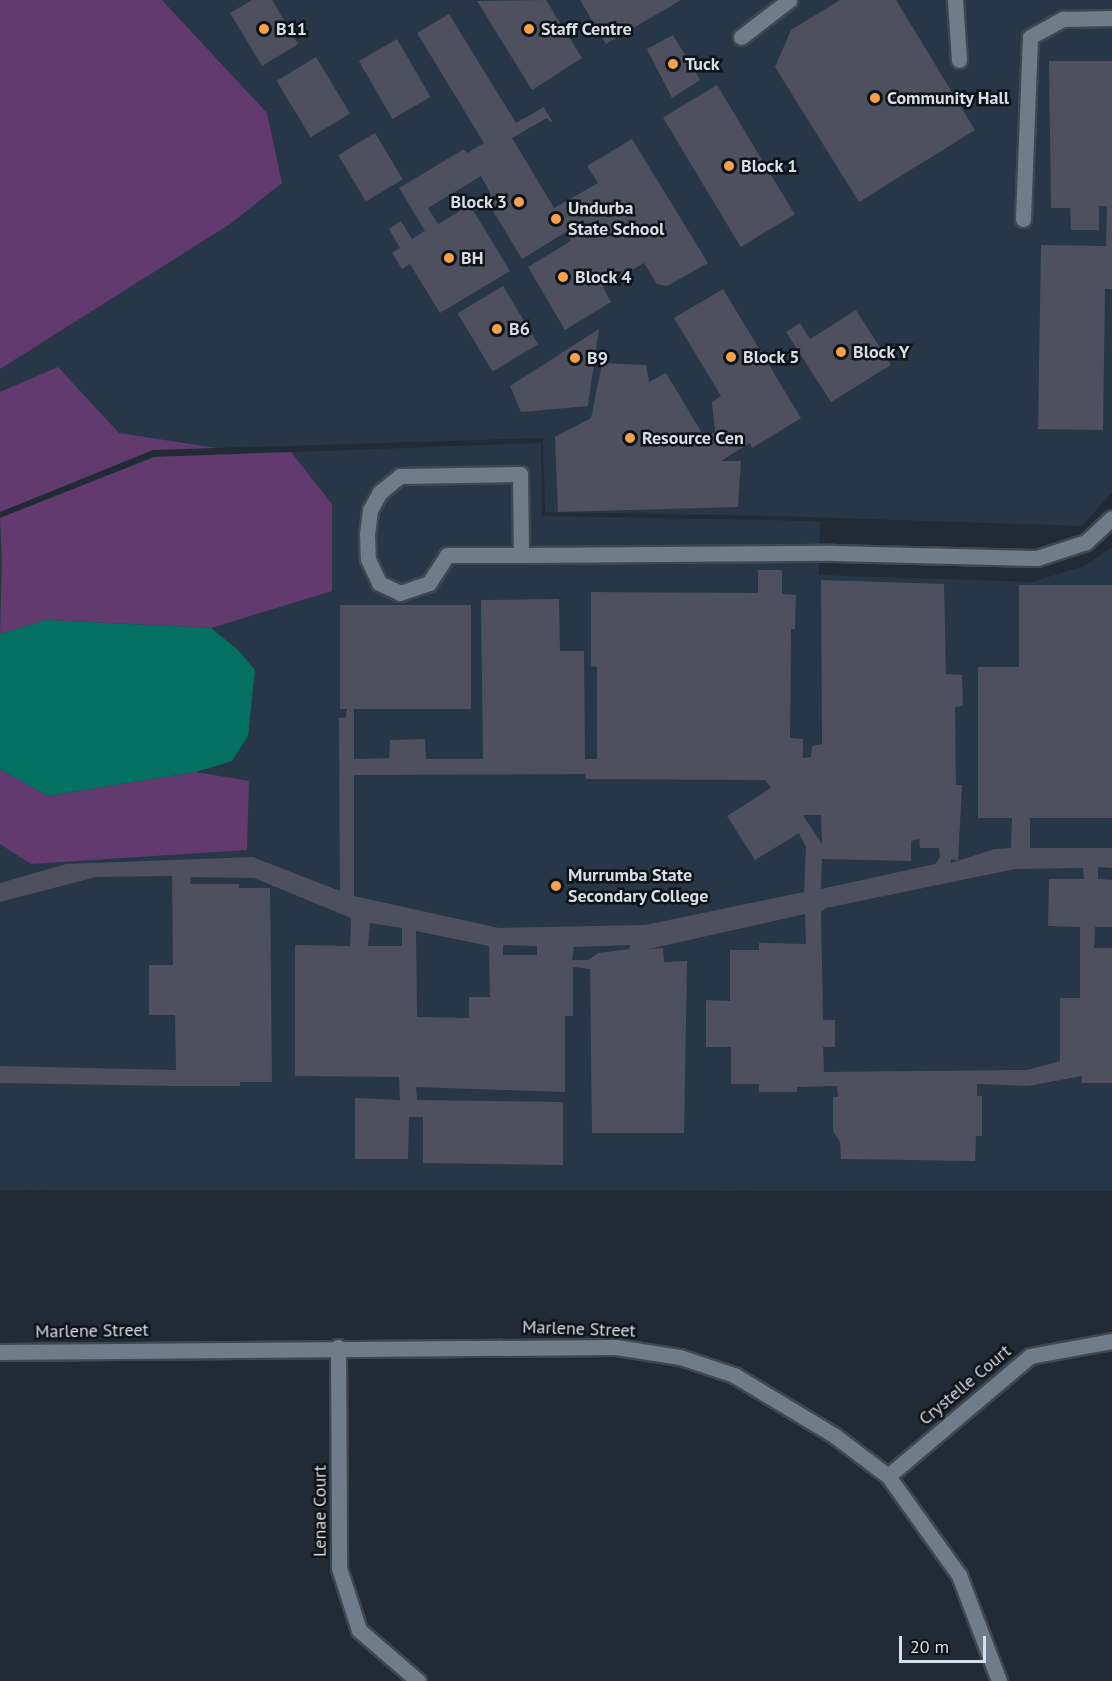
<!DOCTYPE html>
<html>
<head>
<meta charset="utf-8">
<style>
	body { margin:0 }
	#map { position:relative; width:1112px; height:1681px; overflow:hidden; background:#202b36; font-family:"PT Sans",sans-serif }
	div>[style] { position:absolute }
	.built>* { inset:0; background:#273747 }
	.green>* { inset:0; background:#623a6e }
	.water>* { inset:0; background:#047061 }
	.building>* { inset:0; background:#4e4f5f; transform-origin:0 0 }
	.roads { filter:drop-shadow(2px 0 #3f4851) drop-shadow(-2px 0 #3f4851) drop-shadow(0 2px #3f4851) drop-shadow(0 -2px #3f4851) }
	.minor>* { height:15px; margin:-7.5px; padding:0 7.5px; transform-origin:7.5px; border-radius:7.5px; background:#6f7d8a }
	.dots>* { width:16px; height:16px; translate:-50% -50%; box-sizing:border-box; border:3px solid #0e1318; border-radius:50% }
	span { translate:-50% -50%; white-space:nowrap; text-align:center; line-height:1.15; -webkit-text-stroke:5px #0e1318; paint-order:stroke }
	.poi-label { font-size:18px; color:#d7dee6; font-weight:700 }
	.left { translate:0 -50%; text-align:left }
	.right { translate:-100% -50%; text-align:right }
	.street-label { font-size:18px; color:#d7dee6 }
	.scale { position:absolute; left:899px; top:1636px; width:87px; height:27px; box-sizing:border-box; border:3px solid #d7dee6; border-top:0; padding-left:8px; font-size:18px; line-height:21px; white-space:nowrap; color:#d7dee6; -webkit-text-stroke:4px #0e1318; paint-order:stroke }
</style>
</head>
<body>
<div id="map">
	<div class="built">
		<i style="clip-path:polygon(0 0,1112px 0,1112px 492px,1082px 526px,776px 516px,545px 512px,543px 438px,153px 450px,0 512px)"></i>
		<i style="clip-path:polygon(541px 443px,542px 516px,820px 521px,819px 575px,1032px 582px,1084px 566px,1112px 547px,1112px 1191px,0 1190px,0 518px,154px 457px)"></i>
	</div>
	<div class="green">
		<i style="clip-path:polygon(0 0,162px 0,267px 113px,282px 183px,230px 224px,0 369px)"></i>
		<i style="clip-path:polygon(58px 367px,119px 433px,216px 448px,153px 450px,0 512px,0 392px)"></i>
		<i style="clip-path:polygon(291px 452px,332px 504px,332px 591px,211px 628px,46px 620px,0 634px,2px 561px,0 518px,154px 457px)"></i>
		<i style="clip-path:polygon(0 769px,48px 796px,196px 772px,249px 781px,247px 850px,31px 864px,0 844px)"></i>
	</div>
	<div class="water">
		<i style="clip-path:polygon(46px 620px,211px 628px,238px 650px,255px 670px,248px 736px,232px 761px,196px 772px,48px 796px,0 769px,0 634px)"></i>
	</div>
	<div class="building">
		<i style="clip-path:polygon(252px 0,272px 0,298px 44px,262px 66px,230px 13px)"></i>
		<i style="clip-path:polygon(546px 0,582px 58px,532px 90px,477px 1px)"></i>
		<i style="clip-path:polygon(580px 0,681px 0,606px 44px)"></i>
		<i style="clip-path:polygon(840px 0,896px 0,975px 130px,859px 202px,775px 67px,791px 30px)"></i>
		<i style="clip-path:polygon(449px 14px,516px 123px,544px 107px,552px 121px,550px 122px,547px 118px,512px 138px,554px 208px,598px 183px,587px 166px,632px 139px,708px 263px,667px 286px,657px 284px,644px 263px,603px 287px,611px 302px,565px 330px,528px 267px,571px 241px,566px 232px,522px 259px,484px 196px,490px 193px,481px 176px,428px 208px,438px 224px,470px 205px,510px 271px,440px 313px,410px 264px,402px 269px,392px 253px,400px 248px,389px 229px,401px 221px,412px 239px,425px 231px,399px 188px,464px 149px,467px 153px,484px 143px,417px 33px)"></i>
		<i style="clip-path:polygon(673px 35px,700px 80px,672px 98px,647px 49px)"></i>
		<i style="left:397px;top:39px;width:67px;height:44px;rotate:60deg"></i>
		<i style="left:316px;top:57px;width:66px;height:46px;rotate:59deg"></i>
		<i style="clip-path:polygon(1049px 61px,1112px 61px,1112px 289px,1105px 289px,1103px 430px,1038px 429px,1041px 245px,1106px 246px,1107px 206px,1099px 206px,1099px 230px,1071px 230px,1070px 208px,1051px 208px)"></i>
		<i style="left:717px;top:85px;width:151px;height:63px;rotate:59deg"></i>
		<i style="left:375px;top:133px;width:54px;height:43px;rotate:59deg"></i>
		<i style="left:503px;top:286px;width:68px;height:53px;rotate:59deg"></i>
		<i style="clip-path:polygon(723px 289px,801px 418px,752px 448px,750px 443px,721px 461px,741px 461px,738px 507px,558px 512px,555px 437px,591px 418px,602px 363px,646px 365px,649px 382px,666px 373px,705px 438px,715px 432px,712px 402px,721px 396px,674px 318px)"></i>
		<i style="clip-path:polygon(856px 310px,891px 365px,831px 402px,786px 332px,800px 323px,810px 339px)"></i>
		<i style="clip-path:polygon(599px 329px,588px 406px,521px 412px,510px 386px)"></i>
		<i style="clip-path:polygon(evenodd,758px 570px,782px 570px,782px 594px,796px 595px,795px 629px,791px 629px,790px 738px,803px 739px,803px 758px,811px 757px,812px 746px,822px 744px,821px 580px,944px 584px,946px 674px,962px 675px,963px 706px,955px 707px,956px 785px,962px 785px,958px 861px,951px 859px,951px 863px,995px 849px,1011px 848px,1012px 818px,978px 818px,978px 667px,1019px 667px,1019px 585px,1112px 585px,1112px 818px,1030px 818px,1030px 848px,1112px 848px,1112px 868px,1098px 867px,1098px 879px,1112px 880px,1112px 927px,1095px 927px,1094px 948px,1112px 948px,1112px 1083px,1082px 1083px,1082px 1076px,1028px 1086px,977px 1084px,977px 1096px,982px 1096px,982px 1136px,976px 1136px,975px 1161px,841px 1159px,840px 1142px,833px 1131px,833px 1097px,838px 1097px,837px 1086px,797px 1087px,797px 1092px,759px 1092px,759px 1084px,731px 1084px,731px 1047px,706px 1047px,706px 1000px,730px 1001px,730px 950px,759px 950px,759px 943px,806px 944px,805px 914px,649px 949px,663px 948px,664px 962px,687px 961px,684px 1133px,592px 1133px,590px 969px,573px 967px,573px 1016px,565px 1016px,565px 1092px,416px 1087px,417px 1100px,563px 1102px,563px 1165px,423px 1163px,423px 1117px,409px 1117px,408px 1159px,355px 1159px,355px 1098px,400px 1100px,399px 1077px,295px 1076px,295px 945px,350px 946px,351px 918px,254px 878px,191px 877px,190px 884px,239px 884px,239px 888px,270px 888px,272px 1082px,240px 1082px,240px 1086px,176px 1086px,0 1083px,0 1066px,176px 1070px,175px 1015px,149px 1015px,149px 965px,173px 965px,172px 876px,96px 877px,0 902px,0 883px,66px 864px,253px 857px,340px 891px,339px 718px,346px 717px,347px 709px,340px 709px,340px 605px,471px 605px,471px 709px,354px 709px,354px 759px,389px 758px,390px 740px,425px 739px,426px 759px,483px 759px,481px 600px,559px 599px,560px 651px,584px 651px,585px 759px,597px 759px,597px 667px,591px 666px,591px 592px,758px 593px,758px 570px,585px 774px,586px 779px,765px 780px,771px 788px,727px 816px,755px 860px,799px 833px,806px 847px,804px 892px,645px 925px,499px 928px,354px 896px,354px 775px,585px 774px,758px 570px,803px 815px,821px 815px,822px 844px,803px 815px,758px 570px,919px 839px,920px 848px,939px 848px,940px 857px,935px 864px,821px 889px,822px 859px,911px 861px,911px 841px,919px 839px,758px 570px,1083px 868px,1084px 879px,1049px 879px,1048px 926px,1080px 927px,1080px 998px,1060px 998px,1060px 1061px,1027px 1070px,824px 1072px,823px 1047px,835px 1047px,835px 1020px,823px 1020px,821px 912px,826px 908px,1015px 869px,1083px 868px,758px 570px,370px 923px,402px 928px,402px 946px,368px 946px,370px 923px,758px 570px,416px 931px,489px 946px,490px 997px,469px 997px,469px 1018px,417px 1017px,416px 931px,758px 570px,503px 945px,537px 946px,537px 955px,503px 955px,503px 945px,758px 570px,630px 945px,630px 949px,598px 953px,588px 960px,572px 960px,574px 947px,630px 945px)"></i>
	</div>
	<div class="roads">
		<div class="minor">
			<i style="left:955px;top:0;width:60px;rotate:86.2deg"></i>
			<i style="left:741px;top:37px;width:61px;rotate:-37.6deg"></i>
			<i style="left:1023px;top:219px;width:182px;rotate:-87.8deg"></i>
			<i style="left:1030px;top:37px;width:38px;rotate:-29deg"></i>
			<i style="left:1063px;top:19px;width:49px;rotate:-1.2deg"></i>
			<i style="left:521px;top:555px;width:81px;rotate:-90.7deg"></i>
			<i style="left:520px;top:474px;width:120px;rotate:179deg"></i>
			<i style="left:400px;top:476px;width:26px;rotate:141deg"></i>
			<i style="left:380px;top:492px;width:21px;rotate:119deg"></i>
			<i style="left:370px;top:510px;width:24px;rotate:97deg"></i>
			<i style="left:367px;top:534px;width:25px;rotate:88deg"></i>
			<i style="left:368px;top:559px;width:26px;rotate:65deg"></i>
			<i style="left:379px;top:583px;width:23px;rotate:25deg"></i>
			<i style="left:400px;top:593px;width:31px;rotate:-19deg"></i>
			<i style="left:429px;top:583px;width:33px;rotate:-57deg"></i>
			<i style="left:447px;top:555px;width:74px"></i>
			<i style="left:521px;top:555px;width:312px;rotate:-0.4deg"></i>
			<i style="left:833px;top:553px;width:204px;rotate:1.4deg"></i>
			<i style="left:1037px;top:558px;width:52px;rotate:-18.1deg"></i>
			<i style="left:1086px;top:542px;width:35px;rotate:-43deg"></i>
			<i style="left:338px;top:1347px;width:221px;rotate:89.7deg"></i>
			<i style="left:339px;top:1568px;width:65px;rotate:72.1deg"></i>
			<i style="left:359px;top:1630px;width:78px;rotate:40.8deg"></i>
			<i style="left:0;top:1352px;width:616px;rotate:-0.47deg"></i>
			<i style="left:616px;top:1347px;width:65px;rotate:8.9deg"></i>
			<i style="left:680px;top:1357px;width:57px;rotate:18.4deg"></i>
			<i style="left:734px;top:1375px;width:118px;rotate:31.1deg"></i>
			<i style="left:835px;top:1436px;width:66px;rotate:37deg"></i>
			<i style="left:888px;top:1476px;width:122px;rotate:54.4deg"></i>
			<i style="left:959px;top:1575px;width:113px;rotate:69.3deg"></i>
			<i style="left:888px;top:1476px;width:186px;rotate:-40.2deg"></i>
			<i style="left:1030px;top:1356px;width:83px;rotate:-10.4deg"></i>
		</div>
	</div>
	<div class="dots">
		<i style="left:264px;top:29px;background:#f8a14a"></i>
		<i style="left:529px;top:29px;background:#f8a14a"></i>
		<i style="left:673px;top:64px;background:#f8a14a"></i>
		<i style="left:875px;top:98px;background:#f8a14a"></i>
		<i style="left:729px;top:166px;background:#f8a14a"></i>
		<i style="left:519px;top:202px;background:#f8a14a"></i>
		<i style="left:556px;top:219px;background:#f8a14a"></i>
		<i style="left:449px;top:258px;background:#f8a14a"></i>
		<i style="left:563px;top:277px;background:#f8a14a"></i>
		<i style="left:497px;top:329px;background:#f8a14a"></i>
		<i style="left:841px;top:352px;background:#f8a14a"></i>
		<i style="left:731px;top:357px;background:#f8a14a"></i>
		<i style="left:575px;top:358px;background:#f8a14a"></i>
		<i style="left:630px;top:438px;background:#f8a14a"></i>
		<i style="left:556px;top:886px;background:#f8a14a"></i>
	</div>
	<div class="poi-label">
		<span class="left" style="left:276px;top:29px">B11</span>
		<span class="left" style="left:541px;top:29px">Staff Centre</span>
		<span class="left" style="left:685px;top:64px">Tuck</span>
		<span class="left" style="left:887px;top:98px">Community Hall</span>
		<span class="left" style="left:741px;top:166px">Block 1</span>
		<span class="right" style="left:507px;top:202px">Block 3</span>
		<span class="left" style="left:568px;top:219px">Undurba<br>State School</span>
		<span class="left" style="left:461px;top:258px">BH</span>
		<span class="left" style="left:575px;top:277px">Block 4</span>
		<span class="left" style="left:509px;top:329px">B6</span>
		<span class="left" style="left:853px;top:352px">Block Y</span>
		<span class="left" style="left:743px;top:357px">Block 5</span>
		<span class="left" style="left:587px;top:358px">B9</span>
		<span class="left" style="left:642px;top:438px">Resource Cen</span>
		<span class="left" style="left:568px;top:886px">Murrumba State<br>Secondary College</span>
	</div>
	<div class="street-label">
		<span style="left:579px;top:1329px;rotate:2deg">Marlene Street</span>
		<span style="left:92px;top:1331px;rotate:-1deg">Marlene Street</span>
		<span style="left:965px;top:1385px;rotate:-40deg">Crystelle Court</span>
		<span style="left:320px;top:1511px;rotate:-90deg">Lenae Court</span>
	</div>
	<div class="scale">20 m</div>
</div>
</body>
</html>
